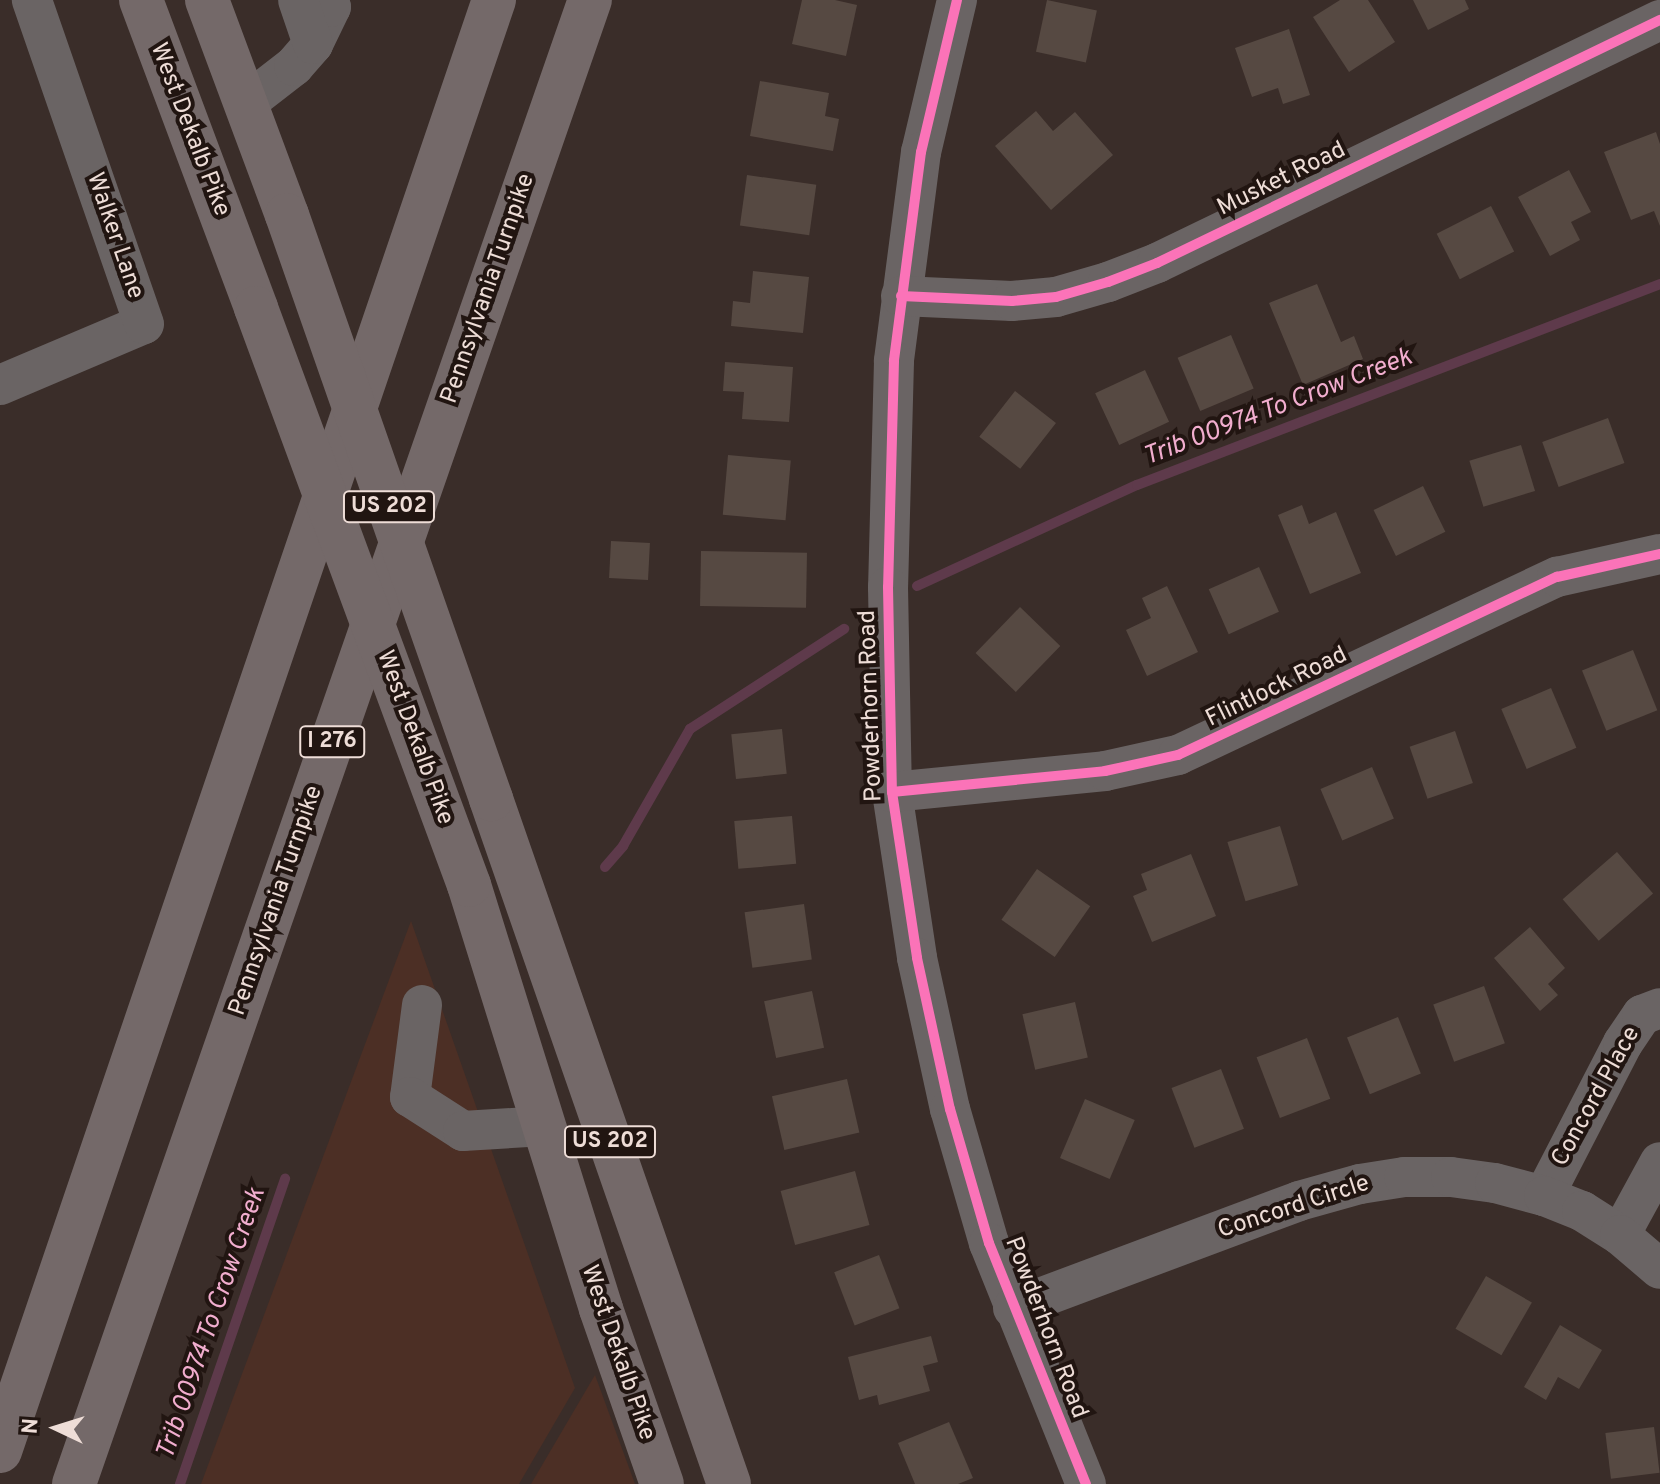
<!DOCTYPE html>
<html>
<head>
<meta charset="utf-8">
<style>
	body { margin:0 }
	#map { position:relative; width:1660px; height:1484px; overflow:hidden; background:#3a2d29; font-family:Overpass,sans-serif }
	div>[style] { position:absolute }
	.built>* { inset:0; background:#4c2f25 }
	.stream>* { height:10px; margin:-5px; padding:0 5px; transform-origin:5px; border-radius:5px; background:#5e3a4b }
	.building>* { inset:0; background:#564942; transform-origin:0 0 }
	.minor>* { height:40px; margin:-20px; padding:0 20px; transform-origin:20px; border-radius:20px; background:#6a6464 }
	.highway>* { height:44px; margin:-22px; padding:0 22px; transform-origin:22px; border-radius:22px; background:#746969 }
	.highway-bridge>* { height:44px; margin:-22px; padding:0 22px; transform-origin:22px; border-radius:22px; background:#746969 }
	.cycleway>* { height:10px; margin:-5px; padding:0 5px; transform-origin:5px; border-radius:5px; background:#fb73b8 }
	span { translate:-50% -50%; white-space:nowrap; text-align:center; line-height:1.15; -webkit-text-stroke:8px #211511; paint-order:stroke }
	.shield-label span { padding:2px 6px; background:#211511; border:2px solid; border-radius:6px; -webkit-text-stroke-width:0 }
	.shield-label { font-size:22px; color:#eeddd7; font-weight:700 }
	.street-label { font-size:24px; color:#eeddd7 }
	.water-label { font-size:26px; color:#f1adce; font-style:italic }
	.north { position:absolute; left:16px; top:1388px; width:80px; height:80px; -webkit-text-stroke:6px #211511; paint-order:stroke; rotate:274deg; font-size:22px; font-weight:700; line-height:32px; text-align:center; color:#eeddd7 }
	.north::after { content:''; display:block; margin:auto; width:28px; height:36px; background:#eeddd7; clip-path:polygon(50% 0,100% 100%,50% 72%,0 100%) }
</style>
</head>
<body>
<div id="map">
	<div class="built">
		<i style="clip-path:polygon(411px 921px,575px 1388px,519px 1484px,201px 1484px)"></i>
		<i style="clip-path:polygon(595px 1375px,635px 1484px,531px 1484px)"></i>
	</div>
	<div class="stream">
		<i style="left:917px;top:586px;width:242px;rotate:-24.7deg"></i>
		<i style="left:1137px;top:485px;width:560px;rotate:-21.02deg"></i>
		<i style="left:605px;top:867px;width:28px;rotate:-49deg"></i>
		<i style="left:623px;top:846px;width:135px;rotate:-60.2deg"></i>
		<i style="left:690px;top:729px;width:184px;rotate:-33deg"></i>
		<i style="left:180px;top:1484px;width:323px;rotate:-71deg"></i>
	</div>
	<div class="building">
		<i style="clip-path:polygon(802px 0,835px 0,857px 5px,846px 56px,792px 44px)"></i>
		<i style="left:1047px;top:0;width:51px;height:53px;rotate:12deg"></i>
		<i style="clip-path:polygon(1340px 0,1368px 0,1395px 42px,1349px 72px,1313px 17px)"></i>
		<i style="clip-path:polygon(1413px 0,1465px 0,1469px 9px,1428px 30px)"></i>
		<i style="clip-path:polygon(1289px 29px,1310px 95px,1283px 104px,1278px 88px,1252px 97px,1235px 48px)"></i>
		<i style="clip-path:polygon(760px 81px,829px 93px,825px 116px,839px 119px,833px 151px,750px 136px)"></i>
		<i style="clip-path:polygon(1036px 111px,1053px 131px,1075px 112px,1113px 155px,1051px 210px,995px 146px)"></i>
		<i style="clip-path:polygon(1656px 132px,1660px 144px,1660px 226px,1654px 211px,1631px 220px,1604px 152px)"></i>
		<i style="clip-path:polygon(1569px 170px,1591px 212px,1571px 222px,1580px 240px,1550px 256px,1518px 197px)"></i>
		<i style="left:747px;top:175px;width:70px;height:51px;rotate:8deg"></i>
		<i style="left:1491px;top:206px;width:51px;height:61px;rotate:63deg"></i>
		<i style="clip-path:polygon(753px 271px,809px 277px,803px 333px,731px 326px,733px 301px,750px 303px)"></i>
		<i style="clip-path:polygon(1317px 284px,1341px 342px,1354px 336px,1363px 359px,1303px 385px,1269px 303px)"></i>
		<i style="left:1231px;top:335px;width:58px;height:58px;rotate:67deg"></i>
		<i style="clip-path:polygon(725px 362px,793px 367px,789px 422px,742px 419px,744px 392px,723px 391px)"></i>
		<i style="left:1145px;top:370px;width:57px;height:55px;rotate:65deg"></i>
		<i style="left:1015px;top:391px;width:52px;height:58px;rotate:38deg"></i>
		<i style="left:1608px;top:418px;width:48px;height:70px;rotate:70deg"></i>
		<i style="left:1521px;top:445px;width:48px;height:54px;rotate:73deg"></i>
		<i style="left:728px;top:455px;width:63px;height:60px;rotate:5deg"></i>
		<i style="left:1423px;top:486px;width:51px;height:55px;rotate:64deg"></i>
		<i style="clip-path:polygon(1302px 505px,1309px 524px,1336px 512px,1361px 573px,1310px 594px,1278px 515px)"></i>
		<i style="left:611px;top:541px;width:39px;height:37px;rotate:3deg"></i>
		<i style="left:701px;top:551px;width:106px;height:55px;rotate:1deg"></i>
		<i style="left:1259px;top:567px;width:49px;height:55px;rotate:66deg"></i>
		<i style="clip-path:polygon(1167px 586px,1198px 652px,1147px 676px,1126px 630px,1151px 618px,1142px 598px)"></i>
		<i style="left:1020px;top:607px;width:56px;height:64px;rotate:44deg"></i>
		<i style="left:1633px;top:650px;width:65px;height:55px;rotate:68deg"></i>
		<i style="left:1551px;top:688px;width:65px;height:54px;rotate:67deg"></i>
		<i style="left:782px;top:729px;width:45px;height:51px;rotate:84deg"></i>
		<i style="left:1455px;top:731px;width:55px;height:48px;rotate:71deg"></i>
		<i style="left:1372px;top:767px;width:56px;height:56px;rotate:67deg"></i>
		<i style="left:792px;top:816px;width:48px;height:58px;rotate:85deg"></i>
		<i style="left:1280px;top:826px;width:62px;height:55px;rotate:73deg"></i>
		<i style="left:1617px;top:852px;width:55px;height:72px;rotate:49deg"></i>
		<i style="clip-path:polygon(1191px 854px,1216px 916px,1152px 942px,1133px 896px,1147px 890px,1141px 874px)"></i>
		<i style="left:1037px;top:869px;width:65px;height:62px;rotate:35deg"></i>
		<i style="left:804px;top:904px;width:56px;height:60px;rotate:82deg"></i>
		<i style="clip-path:polygon(1530px 927px,1565px 968px,1548px 984px,1558px 995px,1540px 1011px,1494px 958px)"></i>
		<i style="left:1484px;top:986px;width:61px;height:54px;rotate:70deg"></i>
		<i style="left:812px;top:991px;width:58px;height:49px;rotate:78deg"></i>
		<i style="left:1075px;top:1002px;width:57px;height:54px;rotate:77deg"></i>
		<i style="left:1398px;top:1017px;width:61px;height:55px;rotate:68deg"></i>
		<i style="left:1307px;top:1038px;width:65px;height:54px;rotate:69deg"></i>
		<i style="left:1221px;top:1069px;width:64px;height:53px;rotate:69deg"></i>
		<i style="left:847px;top:1079px;width:55px;height:77px;rotate:77deg"></i>
		<i style="left:1085px;top:1099px;width:54px;height:64px;rotate:23deg"></i>
		<i style="left:855px;top:1171px;width:56px;height:77px;rotate:75deg"></i>
		<i style="left:879px;top:1255px;width:57px;height:48px;rotate:69deg"></i>
		<i style="left:1486px;top:1276px;width:53px;height:61px;rotate:30deg"></i>
		<i style="clip-path:polygon(1560px 1325px,1602px 1350px,1579px 1389px,1558px 1377px,1546px 1400px,1524px 1387px)"></i>
		<i style="clip-path:polygon(931px 1336px,938px 1362px,923px 1366px,930px 1391px,879px 1405px,877px 1395px,859px 1400px,848px 1357px)"></i>
		<i style="clip-path:polygon(949px 1422px,973px 1478px,958px 1484px,915px 1484px,898px 1443px)"></i>
		<i style="left:1654px;top:1427px;width:46px;height:49px;rotate:83deg"></i>
	</div>
	<div class="minor">
		<i style="left:957px;top:0;width:156px;rotate:103.3deg"></i>
		<i style="left:921px;top:152px;width:211px;rotate:97.4deg"></i>
		<i style="left:894px;top:361px;width:226px;rotate:91.5deg"></i>
		<i style="left:888px;top:587px;width:205px;rotate:88.9deg"></i>
		<i style="left:892px;top:792px;width:168px;rotate:81.4deg"></i>
		<i style="left:917px;top:958px;width:155px;rotate:77.7deg"></i>
		<i style="left:950px;top:1109px;width:140px;rotate:73.8deg"></i>
		<i style="left:989px;top:1243px;width:260px;rotate:68.1deg"></i>
		<i style="left:313px;top:44px;width:41px;rotate:-64.1deg"></i>
		<i style="left:331px;top:7px;width:7px;rotate:-106deg"></i>
		<i style="left:245px;top:104px;width:62px;rotate:-37.8deg"></i>
		<i style="left:294px;top:66px;width:29px;rotate:-49deg"></i>
		<i style="left:313px;top:44px;width:46px;rotate:-108.8deg"></i>
		<i style="left:901px;top:296px;width:111px;rotate:2.6deg"></i>
		<i style="left:1012px;top:301px;width:44px;rotate:-5.2deg"></i>
		<i style="left:1056px;top:297px;width:54px;rotate:-16.1deg"></i>
		<i style="left:1108px;top:282px;width:53px;rotate:-21.2deg"></i>
		<i style="left:1157px;top:263px;width:559px;rotate:-25.79deg"></i>
		<i style="left:0;top:385px;width:156px;rotate:-23deg"></i>
		<i style="left:144px;top:324px;width:343px;rotate:-109.1deg"></i>
		<i style="left:892px;top:792px;width:214px;rotate:-5.6deg"></i>
		<i style="left:1105px;top:771px;width:75px;rotate:-12.4deg"></i>
		<i style="left:1178px;top:755px;width:419px;rotate:-25.2deg"></i>
		<i style="left:1557px;top:577px;width:106px;rotate:-12.6deg"></i>
		<i style="left:422px;top:1005px;width:93px;rotate:97.4deg"></i>
		<i style="left:410px;top:1097px;width:63px;rotate:32.7deg"></i>
		<i style="left:463px;top:1131px;width:81px;rotate:-3.5deg"></i>
		<i style="left:1544px;top:1196px;width:172px;rotate:-62.7deg"></i>
		<i style="left:1623px;top:1043px;width:34px;rotate:-56deg"></i>
		<i style="left:1642px;top:1015px;width:19px;rotate:-21deg"></i>
		<i style="left:1620px;top:1235px;width:83px;rotate:-61.3deg"></i>
		<i style="left:1013px;top:1308px;width:305px;rotate:-20.5deg"></i>
		<i style="left:1299px;top:1201px;width:63px;rotate:-15.6deg"></i>
		<i style="left:1360px;top:1184px;width:45px;rotate:-9deg"></i>
		<i style="left:1404px;top:1177px;width:47px"></i>
		<i style="left:1451px;top:1177px;width:44px;rotate:7.8deg"></i>
		<i style="left:1495px;top:1183px;width:51px;rotate:14.9deg"></i>
		<i style="left:1544px;top:1196px;width:41px;rotate:21.5deg"></i>
		<i style="left:1582px;top:1211px;width:45px;rotate:32.3deg"></i>
		<i style="left:1620px;top:1235px;width:52px;rotate:40.4deg"></i>
	</div>
	<div class="highway">
		<i style="left:141px;top:0;width:329px;rotate:69.5deg"></i>
		<i style="left:207px;top:0;width:229px;rotate:69.6deg"></i>
		<i style="left:491px;top:799px;width:725px;rotate:70.84deg"></i>
		<i style="left:469px;top:885px;width:444px;rotate:72.7deg"></i>
		<i style="left:601px;top:1309px;width:185px;rotate:70.8deg"></i>
		<i style="left:0;top:1451px;width:1533px;rotate:-71.2deg"></i>
		<i style="left:74px;top:1484px;width:1571px;rotate:-70.83deg"></i>
	</div>
	<div class="highway-bridge">
		<i style="left:287px;top:215px;width:619px;rotate:70.74deg"></i>
		<i style="left:256px;top:308px;width:615px;rotate:69.74deg"></i>
	</div>
	<div class="cycleway">
		<i style="left:957px;top:0;width:156px;rotate:103.3deg"></i>
		<i style="left:921px;top:152px;width:211px;rotate:97.4deg"></i>
		<i style="left:894px;top:361px;width:226px;rotate:91.5deg"></i>
		<i style="left:888px;top:587px;width:205px;rotate:88.9deg"></i>
		<i style="left:892px;top:792px;width:168px;rotate:81.4deg"></i>
		<i style="left:917px;top:958px;width:155px;rotate:77.7deg"></i>
		<i style="left:950px;top:1109px;width:140px;rotate:73.8deg"></i>
		<i style="left:989px;top:1243px;width:260px;rotate:68.1deg"></i>
		<i style="left:901px;top:296px;width:111px;rotate:2.6deg"></i>
		<i style="left:1012px;top:301px;width:44px;rotate:-5.2deg"></i>
		<i style="left:1056px;top:297px;width:54px;rotate:-16.1deg"></i>
		<i style="left:1108px;top:282px;width:53px;rotate:-21.2deg"></i>
		<i style="left:1157px;top:263px;width:559px;rotate:-25.79deg"></i>
		<i style="left:892px;top:792px;width:214px;rotate:-5.6deg"></i>
		<i style="left:1105px;top:771px;width:75px;rotate:-12.4deg"></i>
		<i style="left:1178px;top:755px;width:419px;rotate:-25.2deg"></i>
		<i style="left:1557px;top:577px;width:106px;rotate:-12.6deg"></i>
	</div>
	<div class="shield-label">
		<span style="left:389px;top:507px">US 202</span>
		<span style="left:332px;top:742px">I 276</span>
		<span style="left:610px;top:1142px">US 202</span>
	</div>
	<div class="street-label">
		<span style="left:189px;top:130px;rotate:69deg">West Dekalb Pike</span>
		<span style="left:1282px;top:180px;rotate:-26deg">Musket Road</span>
		<span style="left:114px;top:236px;rotate:71deg">Walker Lane</span>
		<span style="left:489px;top:289px;rotate:-71deg">Pennsylvania Turnpike</span>
		<span style="left:1277px;top:688px;rotate:-26deg">Flintlock Road</span>
		<span style="left:872px;top:706px;rotate:-92deg">Powderhorn Road</span>
		<span style="left:414px;top:738px;rotate:70deg">West Dekalb Pike</span>
		<span style="left:277px;top:901px;rotate:-71deg">Pennsylvania Turnpike</span>
		<span style="left:1597px;top:1097px;rotate:-61deg">Concord Place</span>
		<span style="left:1294px;top:1208px;rotate:-18deg">Concord Circle</span>
		<span style="left:1045px;top:1328px;rotate:69deg">Powderhorn Road</span>
		<span style="left:617px;top:1353px;rotate:71deg">West Dekalb Pike</span>
	</div>
	<div class="water-label">
		<span style="left:1278px;top:408px;rotate:-21deg">Trib 00974 To Crow Creek</span>
		<span style="left:212px;top:1324px;rotate:-71deg">Trib 00974 To Crow Creek</span>
	</div>
	<div class="north">N</div>
</div>
</body>
</html>
